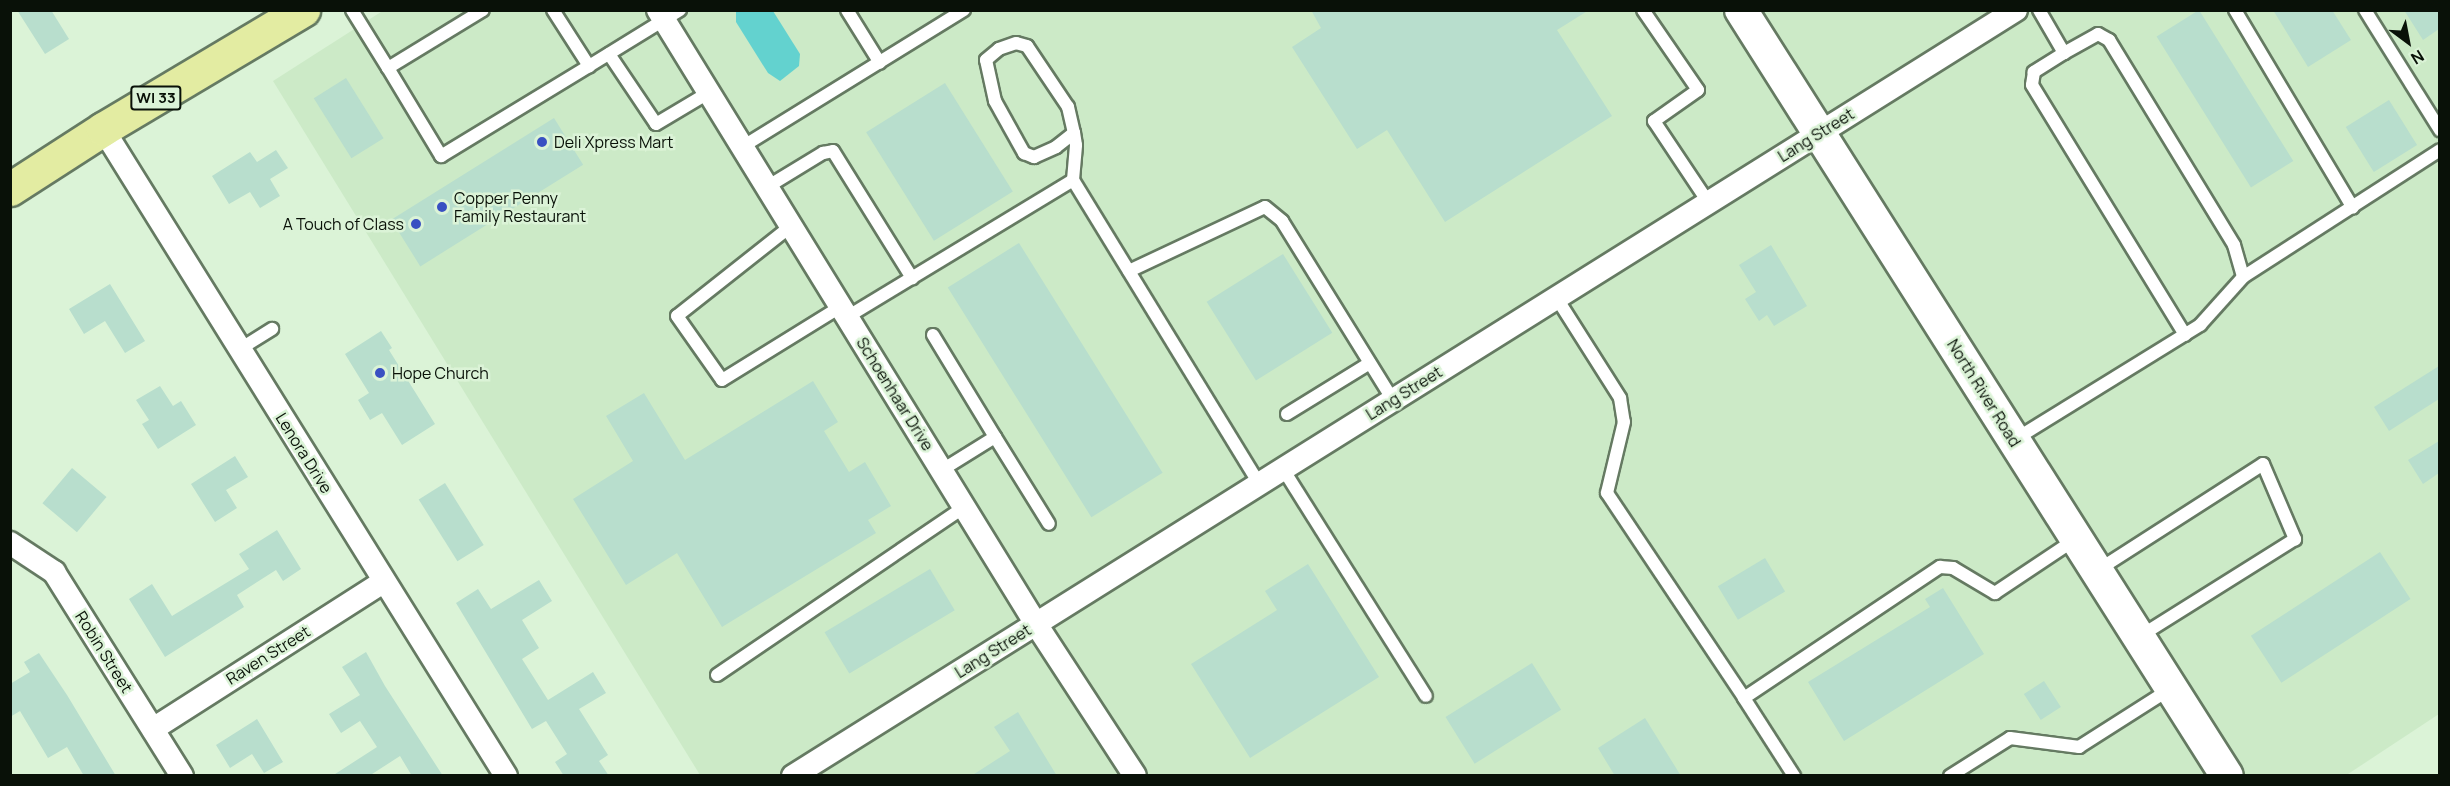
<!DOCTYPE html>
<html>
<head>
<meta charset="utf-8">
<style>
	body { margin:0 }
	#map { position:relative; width:2450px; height:786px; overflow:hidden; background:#dbf3d7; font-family:Manrope,sans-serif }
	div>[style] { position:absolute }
	.built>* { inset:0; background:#cceac7 }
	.water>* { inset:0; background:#63d2cf }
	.building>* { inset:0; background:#b8decd; transform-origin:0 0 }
	.roads { filter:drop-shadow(2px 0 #657a62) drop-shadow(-2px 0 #657a62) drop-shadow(0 2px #657a62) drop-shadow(0 -2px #657a62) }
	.lane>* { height:12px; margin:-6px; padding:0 6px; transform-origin:6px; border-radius:6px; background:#fff }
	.street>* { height:22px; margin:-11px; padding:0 11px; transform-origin:11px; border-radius:11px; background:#fff }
	.secondary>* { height:32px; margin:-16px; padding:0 16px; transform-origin:16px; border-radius:16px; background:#fff }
	.primary>* { height:33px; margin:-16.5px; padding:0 16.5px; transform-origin:16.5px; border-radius:16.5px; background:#e3eca2 }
	.dots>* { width:16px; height:16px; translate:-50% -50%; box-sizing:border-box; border:3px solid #dbf3d7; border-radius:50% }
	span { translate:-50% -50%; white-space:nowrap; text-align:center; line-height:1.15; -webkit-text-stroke:5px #dbf3d7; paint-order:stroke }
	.shield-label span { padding:2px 4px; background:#dbf3d7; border:2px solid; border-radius:4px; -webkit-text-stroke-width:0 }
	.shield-label { font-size:15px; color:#091108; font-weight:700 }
	.street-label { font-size:16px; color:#091108 }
	.poi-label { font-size:16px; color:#091108 }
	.left { translate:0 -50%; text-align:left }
	.right { translate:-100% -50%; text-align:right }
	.frame { position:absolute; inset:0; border:12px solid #091108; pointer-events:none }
	.north { position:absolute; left:2378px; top:12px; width:60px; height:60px; -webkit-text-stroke:4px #dbf3d7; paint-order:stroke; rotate:148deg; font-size:16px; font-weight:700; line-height:24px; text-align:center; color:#091108 }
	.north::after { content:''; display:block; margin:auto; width:21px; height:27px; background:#091108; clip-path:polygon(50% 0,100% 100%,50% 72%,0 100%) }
</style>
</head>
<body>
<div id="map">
	<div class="built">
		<i style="clip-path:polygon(384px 10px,2439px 11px,2439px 714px,2345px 776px,700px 775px,273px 81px)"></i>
	</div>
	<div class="water">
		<i style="clip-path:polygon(736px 10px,773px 11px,800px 54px,799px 66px,780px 81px,768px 73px,736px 22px)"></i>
	</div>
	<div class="building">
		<i style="clip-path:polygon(17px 10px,51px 10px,69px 39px,45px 54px)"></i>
		<i style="clip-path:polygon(1311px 10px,1589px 10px,1557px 30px,1612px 116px,1445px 222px,1387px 130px,1357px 149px,1292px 47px,1321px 28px)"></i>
		<i style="left:2199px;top:10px;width:178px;height:50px;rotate:58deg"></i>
		<i style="clip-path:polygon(2273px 10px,2332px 10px,2351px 40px,2308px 67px)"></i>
		<i style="clip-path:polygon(2404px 10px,2439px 10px,2439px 29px,2423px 40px)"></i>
		<i style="left:346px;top:78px;width:71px;height:38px;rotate:58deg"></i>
		<i style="left:945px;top:83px;width:128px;height:93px;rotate:58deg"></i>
		<i style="left:2389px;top:100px;width:53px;height:51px;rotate:58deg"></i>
		<i style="left:554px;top:118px;width:55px;height:192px;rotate:58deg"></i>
		<i style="clip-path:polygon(276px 150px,288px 168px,270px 179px,280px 196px,260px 208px,250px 192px,229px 204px,212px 176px,250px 152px,257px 162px)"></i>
		<i style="left:1019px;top:243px;width:271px;height:84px;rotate:58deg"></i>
		<i style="clip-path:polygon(1771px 245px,1807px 306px,1774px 326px,1767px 315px,1759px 321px,1745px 299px,1756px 292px,1739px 265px)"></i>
		<i style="left:1283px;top:254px;width:93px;height:90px;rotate:58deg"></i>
		<i style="clip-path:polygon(110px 284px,145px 341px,125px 353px,105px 321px,84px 334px,69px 309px)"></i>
		<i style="clip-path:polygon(381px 331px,392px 348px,389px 350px,435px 424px,402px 445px,382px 413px,370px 420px,358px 400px,369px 393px,345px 354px)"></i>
		<i style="clip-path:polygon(2439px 366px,2439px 399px,2389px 431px,2374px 407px)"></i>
		<i style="clip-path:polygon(813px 381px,838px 422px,824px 431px,849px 472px,865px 462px,891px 506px,868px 520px,876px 533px,722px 627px,677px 553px,626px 585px,573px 499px,633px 461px,606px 416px,644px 393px,685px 460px)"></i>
		<i style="clip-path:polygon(160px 386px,173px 406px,181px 401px,196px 425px,158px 449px,142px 424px,149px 420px,136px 400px)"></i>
		<i style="clip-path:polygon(2439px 441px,2439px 473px,2423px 484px,2408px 460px)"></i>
		<i style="clip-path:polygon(235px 456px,248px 477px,226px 490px,237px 508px,215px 522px,191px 484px)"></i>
		<i style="left:72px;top:468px;width:45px;height:46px;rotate:40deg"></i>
		<i style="left:445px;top:483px;width:73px;height:31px;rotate:58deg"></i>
		<i style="clip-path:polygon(277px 530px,301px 569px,283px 581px,276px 570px,237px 595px,244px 607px,165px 657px,129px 599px,152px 584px,172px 616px,249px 569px,239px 554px)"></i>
		<i style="left:2380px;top:552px;width:56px;height:154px;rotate:57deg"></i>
		<i style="left:1765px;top:558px;width:39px;height:55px;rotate:59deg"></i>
		<i style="clip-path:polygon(1308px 564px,1379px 677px,1250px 758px,1191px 664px,1277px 610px,1265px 591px)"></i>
		<i style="left:930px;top:569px;width:48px;height:123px;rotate:59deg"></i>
		<i style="clip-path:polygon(539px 580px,552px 601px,522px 620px,539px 648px,522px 659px,548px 700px,593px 672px,606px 693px,579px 709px,608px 755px,599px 761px,609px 776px,564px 776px,555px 762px,567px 754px,546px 721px,532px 729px,456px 603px,478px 589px,491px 609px)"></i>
		<i style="clip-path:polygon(1943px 588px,1984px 654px,1844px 741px,1808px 682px,1930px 607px,1925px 599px)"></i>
		<i style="clip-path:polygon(366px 652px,385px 686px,443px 776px,412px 776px,400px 756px,369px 776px,332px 776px,377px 747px,360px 721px,341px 733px,329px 714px,360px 695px,342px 667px)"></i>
		<i style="clip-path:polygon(39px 653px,67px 695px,116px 776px,84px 776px,67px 747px,48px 758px,20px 711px,10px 717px,10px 684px,30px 672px,24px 662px)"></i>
		<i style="left:1532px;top:663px;width:55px;height:102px;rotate:58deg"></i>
		<i style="left:2044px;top:681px;width:31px;height:24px;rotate:57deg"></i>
		<i style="clip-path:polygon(1018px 712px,1057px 776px,971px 776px,1010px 751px,994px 727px)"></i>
		<i style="clip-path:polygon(1645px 718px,1681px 776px,1615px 776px,1598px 748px)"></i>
		<i style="clip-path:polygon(257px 719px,283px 762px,264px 773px,252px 754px,230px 768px,216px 745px)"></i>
	</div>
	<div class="roads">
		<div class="lane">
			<i style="left:352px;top:10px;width:68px;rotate:58.2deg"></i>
			<i style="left:388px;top:68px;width:111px;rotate:-31.4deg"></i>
			<i style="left:553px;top:10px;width:67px;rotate:57.3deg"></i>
			<i style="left:589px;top:66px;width:107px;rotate:-31.6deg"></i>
			<i style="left:847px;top:10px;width:62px;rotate:58.1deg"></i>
			<i style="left:1643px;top:10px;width:97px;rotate:55.5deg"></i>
			<i style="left:1698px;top:90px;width:54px;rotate:144.8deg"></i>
			<i style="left:1654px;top:121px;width:97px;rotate:56.3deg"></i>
			<i style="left:2039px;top:10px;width:50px;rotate:59.8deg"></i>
			<i style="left:2064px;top:53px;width:39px;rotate:-29deg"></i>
			<i style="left:2098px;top:34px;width:13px;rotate:29deg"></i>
			<i style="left:2109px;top:40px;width:240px;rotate:58.6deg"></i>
			<i style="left:2234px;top:245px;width:33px;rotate:74deg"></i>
			<i style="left:2235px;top:10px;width:230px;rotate:59.2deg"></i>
			<i style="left:2365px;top:10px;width:142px;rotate:58deg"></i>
			<i style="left:2064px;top:53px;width:36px;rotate:148deg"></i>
			<i style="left:2034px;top:72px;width:13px;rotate:99deg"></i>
			<i style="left:2032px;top:85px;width:293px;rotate:58.5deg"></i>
			<i style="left:609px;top:54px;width:84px;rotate:56.1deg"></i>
			<i style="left:656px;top:124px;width:61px;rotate:-30.8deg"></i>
			<i style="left:388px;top:68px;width:103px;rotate:58.9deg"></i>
			<i style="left:441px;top:156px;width:173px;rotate:-31.3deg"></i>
			<i style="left:742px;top:147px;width:261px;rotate:-31.7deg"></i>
			<i style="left:1073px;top:180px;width:35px;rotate:-85deg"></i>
			<i style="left:1076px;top:145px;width:12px;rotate:-99deg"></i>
			<i style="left:1074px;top:133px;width:27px;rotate:-103deg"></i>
			<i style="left:1068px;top:107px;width:73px;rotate:-123.9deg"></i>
			<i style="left:1027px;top:46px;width:11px;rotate:-165deg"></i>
			<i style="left:1016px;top:43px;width:18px;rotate:161deg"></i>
			<i style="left:999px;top:49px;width:17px;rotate:140deg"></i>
			<i style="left:986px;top:60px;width:42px;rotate:77.6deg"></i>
			<i style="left:995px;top:101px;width:60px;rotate:60.9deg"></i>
			<i style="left:1024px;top:153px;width:11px;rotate:22deg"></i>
			<i style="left:1034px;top:157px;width:24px;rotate:-24deg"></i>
			<i style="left:1056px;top:147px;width:23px;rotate:-38deg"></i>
			<i style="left:767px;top:187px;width:66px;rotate:-31.3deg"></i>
			<i style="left:823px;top:153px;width:10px;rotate:-11deg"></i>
			<i style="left:833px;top:151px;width:150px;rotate:58.1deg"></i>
			<i style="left:791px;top:226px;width:145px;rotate:141.7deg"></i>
			<i style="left:677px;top:316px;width:78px;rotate:54.9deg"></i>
			<i style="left:722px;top:380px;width:139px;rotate:-31.7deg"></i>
			<i style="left:1129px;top:271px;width:150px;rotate:-25.2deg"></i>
			<i style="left:1265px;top:207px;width:22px;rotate:39deg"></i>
			<i style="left:1282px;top:221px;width:211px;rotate:58.2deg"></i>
			<i style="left:1556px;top:297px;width:120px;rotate:57.6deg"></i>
			<i style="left:1620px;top:398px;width:24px;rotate:81deg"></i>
			<i style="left:1624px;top:422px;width:73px;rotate:103.5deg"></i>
			<i style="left:1607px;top:493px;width:247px;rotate:56.2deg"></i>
			<i style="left:1744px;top:698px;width:236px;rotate:-33.8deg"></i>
			<i style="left:1940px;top:567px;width:13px;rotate:4deg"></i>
			<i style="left:1953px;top:568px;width:49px;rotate:30.8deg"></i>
			<i style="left:1995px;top:593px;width:97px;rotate:-33.7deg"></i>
			<i style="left:847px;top:317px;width:264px;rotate:-31.2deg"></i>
			<i style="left:1073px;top:180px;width:356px;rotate:58.5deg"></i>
			<i style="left:933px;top:335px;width:119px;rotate:58.7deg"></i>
			<i style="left:995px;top:437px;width:62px;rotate:148.1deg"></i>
			<i style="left:240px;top:349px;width:38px;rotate:-32deg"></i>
			<i style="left:1287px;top:414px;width:97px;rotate:-31.6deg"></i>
			<i style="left:995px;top:437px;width:102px;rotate:58.2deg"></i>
			<i style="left:2014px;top:440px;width:219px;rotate:-31.7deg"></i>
			<i style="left:2200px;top:325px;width:64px;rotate:-48.1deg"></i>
			<i style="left:2243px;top:277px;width:234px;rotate:-32.8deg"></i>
			<i style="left:1283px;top:469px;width:268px;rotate:57.8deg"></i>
			<i style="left:2098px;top:570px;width:196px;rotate:-32.7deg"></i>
			<i style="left:2263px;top:464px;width:82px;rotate:66.9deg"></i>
			<i style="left:2295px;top:539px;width:184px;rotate:147.9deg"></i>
			<i style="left:717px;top:675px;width:299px;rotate:-34.2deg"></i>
			<i style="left:1744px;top:698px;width:93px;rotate:57.3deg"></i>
			<i style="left:1950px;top:776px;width:71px;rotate:-32.3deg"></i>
			<i style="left:2010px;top:738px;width:70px;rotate:7.4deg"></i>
			<i style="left:2079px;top:747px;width:108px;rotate:-32.5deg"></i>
		</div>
		<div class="street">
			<i style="left:658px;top:10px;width:721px;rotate:58.38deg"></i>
			<i style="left:1036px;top:624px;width:181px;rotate:56.9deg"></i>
			<i style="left:103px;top:129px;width:762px;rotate:58.08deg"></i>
			<i style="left:10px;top:543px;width:53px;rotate:33.4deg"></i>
			<i style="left:54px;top:572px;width:241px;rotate:57.9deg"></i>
			<i style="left:153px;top:729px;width:273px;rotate:-32.6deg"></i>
			<i style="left:793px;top:776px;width:1443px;rotate:-32.06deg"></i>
		</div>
		<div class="secondary">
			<i style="left:1741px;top:10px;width:907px;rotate:57.61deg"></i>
		</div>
		<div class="primary">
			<i style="left:10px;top:189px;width:111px;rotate:-32.8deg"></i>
			<i style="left:103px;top:129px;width:233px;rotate:-30.8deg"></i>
		</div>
	</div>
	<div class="dots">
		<i style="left:542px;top:142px;background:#3950c2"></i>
		<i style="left:442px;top:207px;background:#3950c2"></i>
		<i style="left:416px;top:224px;background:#3950c2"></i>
		<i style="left:380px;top:373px;background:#3950c2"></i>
	</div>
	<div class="shield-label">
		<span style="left:156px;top:98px">WI 33</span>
	</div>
	<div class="street-label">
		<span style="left:1816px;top:135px;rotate:-32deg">Lang Street</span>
		<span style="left:1404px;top:393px;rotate:-32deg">Lang Street</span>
		<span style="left:1984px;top:393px;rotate:58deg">North River Road</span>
		<span style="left:895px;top:394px;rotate:58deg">Schoenhaar Drive</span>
		<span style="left:304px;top:453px;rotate:58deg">Lenora Drive</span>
		<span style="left:993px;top:651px;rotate:-32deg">Lang Street</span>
		<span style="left:104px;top:652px;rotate:58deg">Robin Street</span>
		<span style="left:268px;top:655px;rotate:-32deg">Raven Street</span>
	</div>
	<div class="poi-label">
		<span class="left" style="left:554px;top:142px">Deli Xpress Mart</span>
		<span class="left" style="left:454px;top:207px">Copper Penny<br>Family Restaurant</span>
		<span class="right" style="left:404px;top:224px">A Touch of Class</span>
		<span class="left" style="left:392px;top:373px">Hope Church</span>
	</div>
	<div class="frame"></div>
	<div class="north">N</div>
</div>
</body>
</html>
